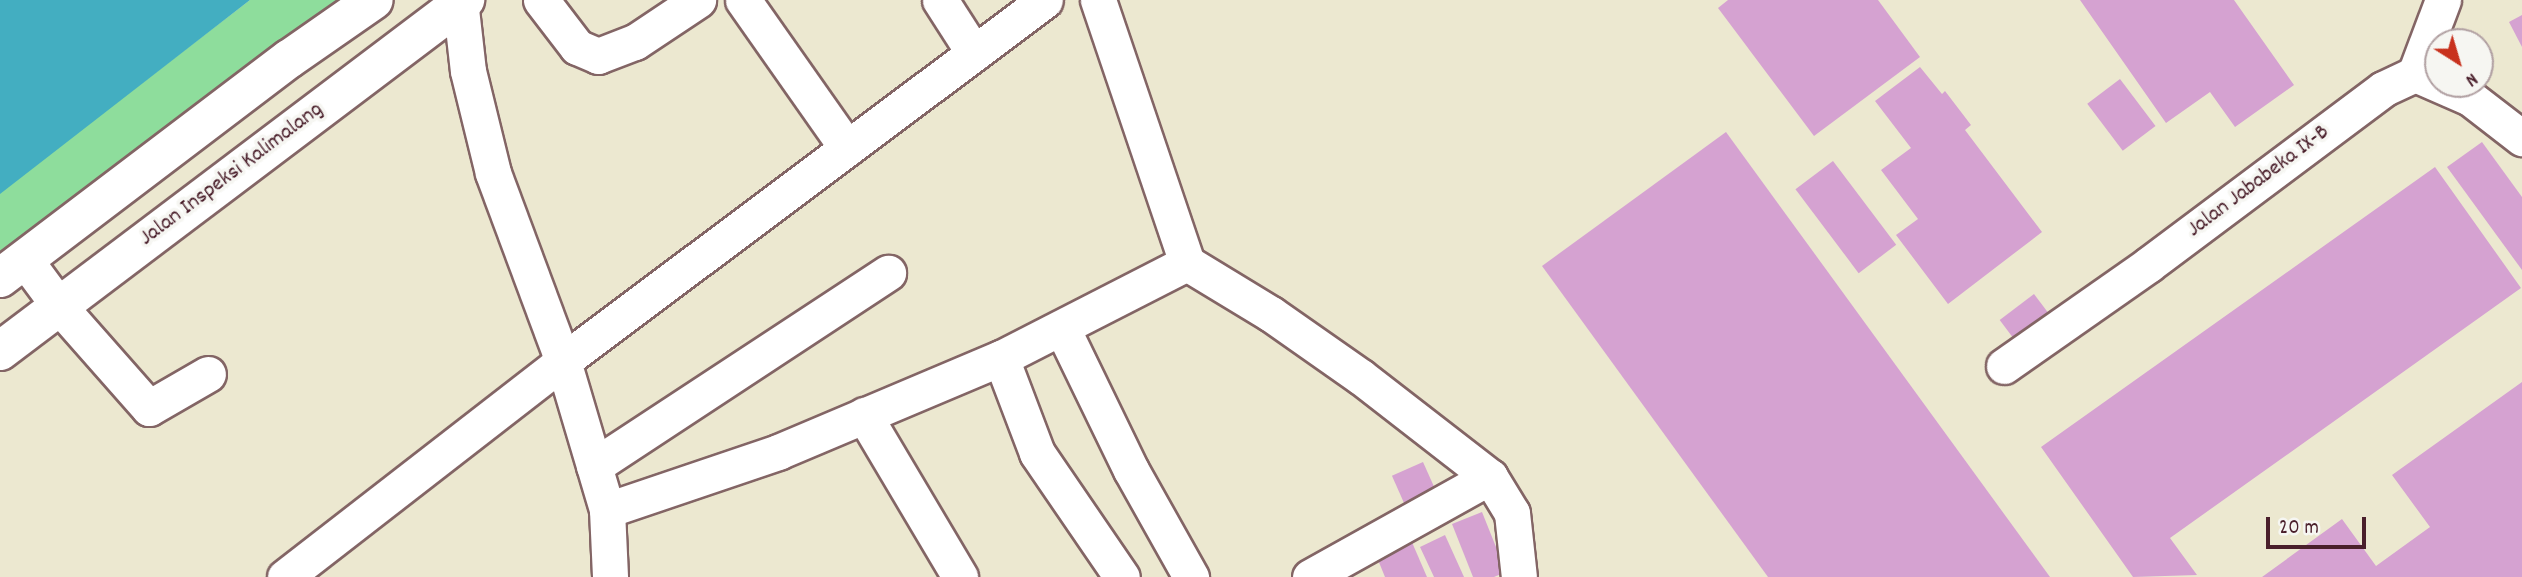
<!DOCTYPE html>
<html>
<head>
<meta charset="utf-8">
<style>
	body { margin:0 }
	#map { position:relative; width:2522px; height:577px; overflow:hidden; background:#ece8d0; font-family:Dekko,sans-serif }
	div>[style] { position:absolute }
	.green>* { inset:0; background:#8edd9c }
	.water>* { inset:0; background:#43aec1 }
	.building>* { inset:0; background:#d5a2d1; transform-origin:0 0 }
	.roads { filter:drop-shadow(2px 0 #836565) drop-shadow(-2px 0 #836565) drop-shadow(0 2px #836565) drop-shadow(0 -2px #836565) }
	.minor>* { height:35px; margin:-17.5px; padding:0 17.5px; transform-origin:17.5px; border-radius:17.5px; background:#fff }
	.major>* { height:38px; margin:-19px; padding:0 19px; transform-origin:19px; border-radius:19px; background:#fff }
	span { translate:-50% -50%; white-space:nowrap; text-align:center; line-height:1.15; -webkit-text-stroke:7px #f6f6f2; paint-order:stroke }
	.street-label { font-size:23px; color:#4a1f2b }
	.north { position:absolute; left:2424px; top:28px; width:70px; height:70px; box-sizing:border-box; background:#f6f6f2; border:2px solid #b1a0a2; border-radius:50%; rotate:143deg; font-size:19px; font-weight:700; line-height:28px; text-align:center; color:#4a1f2b }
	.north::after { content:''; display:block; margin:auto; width:24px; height:32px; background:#c8321e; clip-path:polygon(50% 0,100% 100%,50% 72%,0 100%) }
	.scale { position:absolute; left:2266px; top:517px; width:100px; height:32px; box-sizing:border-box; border:4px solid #4a1f2b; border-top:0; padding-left:9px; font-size:21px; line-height:24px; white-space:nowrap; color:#4a1f2b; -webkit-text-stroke:5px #f6f6f2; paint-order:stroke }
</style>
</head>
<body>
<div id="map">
	<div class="green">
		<i style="clip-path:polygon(250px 0,368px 0,0 278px,0 192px)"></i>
	</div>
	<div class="water">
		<i style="clip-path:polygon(0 0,250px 0,0 194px)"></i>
	</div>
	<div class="building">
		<i style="clip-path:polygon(1728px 0,1878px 0,1920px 57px,1814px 136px,1718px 8px)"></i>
		<i style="clip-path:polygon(2080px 0,2234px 0,2294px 85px,2235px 127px,2210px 92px,2166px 123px)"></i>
		<i style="clip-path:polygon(2522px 15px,2522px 47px,2509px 22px)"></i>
		<i style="clip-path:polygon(1920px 67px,1942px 94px,1945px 91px,1971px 125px,1965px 130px,2042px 232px,1948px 304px,1896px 235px,1918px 219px,1881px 170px,1911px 148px,1875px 101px)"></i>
		<i style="left:2120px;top:79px;width:59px;height:41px;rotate:53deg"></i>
		<i style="clip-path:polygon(1726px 132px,2050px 577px,1768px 577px,1542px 266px)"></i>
		<i style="clip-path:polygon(2482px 142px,2522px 197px,2522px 270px,2447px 167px)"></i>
		<i style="left:1833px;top:161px;width:105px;height:47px;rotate:53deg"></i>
		<i style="clip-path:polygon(2435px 167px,2521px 288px,2170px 538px,2197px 575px,2133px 577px,2041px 447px)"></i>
		<i style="left:2034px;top:294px;width:26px;height:43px;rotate:53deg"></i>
		<i style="clip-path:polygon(2522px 382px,2522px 577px,2262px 577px,2342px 519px,2376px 566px,2430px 527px,2392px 475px)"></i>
		<i style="left:1423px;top:462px;width:42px;height:34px;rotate:66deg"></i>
		<i style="clip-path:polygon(1482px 512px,1506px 572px,1494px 577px,1473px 577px,1452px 524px)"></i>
		<i style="clip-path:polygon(1445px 535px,1464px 577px,1434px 577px,1420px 547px)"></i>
		<i style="clip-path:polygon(1411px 540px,1427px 577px,1385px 577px,1376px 555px)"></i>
	</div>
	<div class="roads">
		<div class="minor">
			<i style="left:460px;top:0;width:71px;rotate:83.6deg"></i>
			<i style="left:468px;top:71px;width:105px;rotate:76.2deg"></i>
			<i style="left:493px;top:173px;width:201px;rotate:69.6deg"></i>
			<i style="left:563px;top:361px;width:155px;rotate:73.5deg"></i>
			<i style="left:607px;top:510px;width:67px;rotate:87.4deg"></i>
			<i style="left:541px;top:0;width:59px;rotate:52.5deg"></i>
			<i style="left:577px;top:47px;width:23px;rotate:23deg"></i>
			<i style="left:598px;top:56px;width:40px;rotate:-21deg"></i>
			<i style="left:635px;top:42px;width:76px;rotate:-33.7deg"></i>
			<i style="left:743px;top:0;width:181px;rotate:54.9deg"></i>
			<i style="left:940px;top:0;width:63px;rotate:57.3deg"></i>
			<i style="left:1098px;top:0;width:278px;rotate:71.3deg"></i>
			<i style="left:1187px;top:263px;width:98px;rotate:31.3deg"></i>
			<i style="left:1271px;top:314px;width:110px;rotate:35deg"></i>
			<i style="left:1361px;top:377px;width:163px;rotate:37.8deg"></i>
			<i style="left:1490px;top:477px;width:42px;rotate:58.6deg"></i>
			<i style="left:1512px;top:513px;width:64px;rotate:83.8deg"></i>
			<i style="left:2415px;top:74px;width:79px;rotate:-69.3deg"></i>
			<i style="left:25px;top:260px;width:57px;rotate:53.5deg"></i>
			<i style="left:59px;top:306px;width:136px;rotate:48.6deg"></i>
			<i style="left:149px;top:408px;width:68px;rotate:-30deg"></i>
			<i style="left:1062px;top:328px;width:158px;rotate:64.1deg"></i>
			<i style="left:1131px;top:470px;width:123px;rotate:60.7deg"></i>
			<i style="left:1001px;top:358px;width:102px;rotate:69.2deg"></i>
			<i style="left:1037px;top:453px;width:150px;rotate:55.6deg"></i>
			<i style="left:2004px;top:366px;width:176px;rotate:-35deg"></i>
			<i style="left:2148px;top:265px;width:294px;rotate:-36.8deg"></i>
			<i style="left:2383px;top:89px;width:35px;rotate:-25deg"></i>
			<i style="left:2415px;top:74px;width:60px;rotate:23.6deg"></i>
			<i style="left:2470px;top:98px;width:66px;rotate:37.6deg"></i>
			<i style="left:864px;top:415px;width:188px;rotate:59.3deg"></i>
			<i style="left:594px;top:466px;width:352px;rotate:-33.3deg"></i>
			<i style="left:607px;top:510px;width:181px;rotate:-18.7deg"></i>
			<i style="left:778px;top:452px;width:242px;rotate:-22.9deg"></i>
			<i style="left:1001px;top:358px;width:209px;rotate:-27.1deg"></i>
			<i style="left:285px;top:577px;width:352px;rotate:-37.8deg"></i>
			<i style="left:563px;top:361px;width:602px;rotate:-36.83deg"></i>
			<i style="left:1310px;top:577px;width:206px;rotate:-29.1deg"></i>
		</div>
		<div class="major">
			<i style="left:0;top:278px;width:363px;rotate:-37.2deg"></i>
			<i style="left:289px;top:59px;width:103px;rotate:-34.8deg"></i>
			<i style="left:0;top:351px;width:583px;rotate:-37.05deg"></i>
		</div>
	</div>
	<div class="street-label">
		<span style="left:232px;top:175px;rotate:-37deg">Jalan Inspeksi Kalimalang</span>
		<span style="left:2259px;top:182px;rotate:-37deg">Jalan Jababeka IX-B</span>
	</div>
	<div class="north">N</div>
	<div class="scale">20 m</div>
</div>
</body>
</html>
